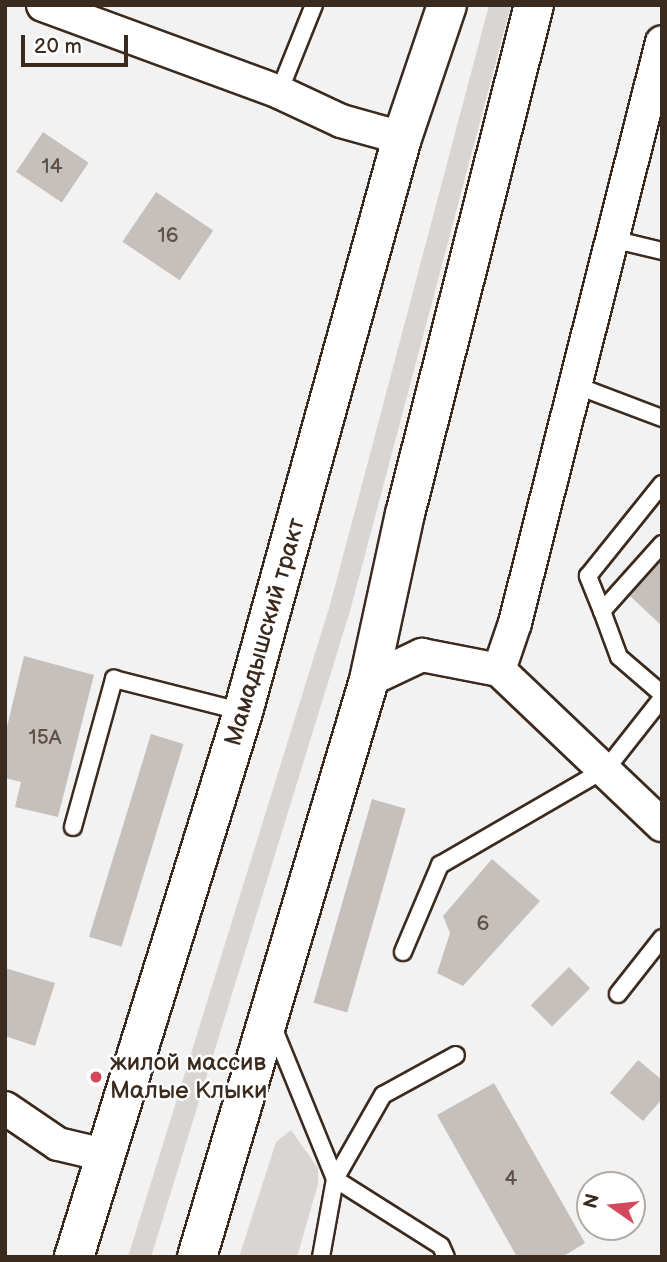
<!DOCTYPE html>
<html>
<head>
<meta charset="utf-8">
<style>
	body { margin:0 }
	#map { position:relative; width:667px; height:1262px; overflow:hidden; background:#f3f2f2; font-family:"Balsamiq Sans",sans-serif }
	div>[style] { position:absolute }
	.green>* { inset:0; background:#d8d5d2 }
	.building>* { inset:0; background:#c6c0bd; transform-origin:0 0 }
	.roads { filter:drop-shadow(2px 0 #3b2a1e) drop-shadow(-2px 0 #3b2a1e) drop-shadow(0 2px #3b2a1e) drop-shadow(0 -2px #3b2a1e) }
	.lane>* { height:16px; margin:-8px; padding:0 8px; transform-origin:8px; border-radius:8px; background:#fff }
	.street>* { height:32px; margin:-16px; padding:0 16px; transform-origin:16px; border-radius:16px; background:#fff }
	.primary>* { height:38px; margin:-19px; padding:0 19px; transform-origin:19px; border-radius:19px; background:#fff }
	.dots>* { width:19px; height:19px; translate:-50% -50%; box-sizing:border-box; border:4px solid #fff; border-radius:50% }
	span { translate:-50% -50%; white-space:nowrap; text-align:center; line-height:1.15; -webkit-text-stroke:5px #fff; paint-order:stroke }
	.number-label { font-size:21px; color:#5e5046 }
	.number-label span { -webkit-text-stroke-width:0 }
	.street-label { font-size:24px; color:#3b2a1e }
	.poi-label { font-size:24px; color:#3b2a1e }
	.left { translate:0 -50%; text-align:left }
	.frame { position:absolute; inset:0; border:7px solid #3b2a1e; pointer-events:none }
	.north { position:absolute; left:576px; top:1171px; width:70px; height:70px; box-sizing:border-box; background:#fff; border:2px solid #b1aaa5; border-radius:50%; rotate:284deg; font-size:19px; font-weight:700; line-height:28px; text-align:center; color:#3b2a1e }
	.north::after { content:''; display:block; margin:auto; width:24px; height:32px; background:#d1495b; clip-path:polygon(50% 0,100% 100%,50% 72%,0 100%) }
	.scale { position:absolute; left:21px; top:35px; width:107px; height:32px; box-sizing:border-box; border:4px solid #3b2a1e; border-top:0; padding-left:9px; font-size:21px; line-height:24px; white-space:nowrap; color:#3b2a1e; -webkit-text-stroke:5px #fff; paint-order:stroke }
</style>
</head>
<body>
<div id="map">
	<div class="green">
		<i style="clip-path:polygon(489px 5px,511px 5px,350px 611px,151px 1257px,128px 1257px,330px 605px)"></i>
		<i style="clip-path:polygon(291px 1130px,318px 1168px,318px 1184px,297px 1257px,239px 1257px,276px 1142px)"></i>
	</div>
	<div class="building">
		<i style="left:43px;top:132px;width:55px;height:48px;rotate:34deg"></i>
		<i style="left:156px;top:192px;width:69px;height:60px;rotate:34deg"></i>
		<i style="clip-path:polygon(662px 560px,662px 626px,630px 596px)"></i>
		<i style="clip-path:polygon(24px 656px,94px 675px,58px 817px,15px 807px,21px 782px,5px 778px,5px 735px)"></i>
		<i style="left:151px;top:734px;width:34px;height:212px;rotate:17deg"></i>
		<i style="left:372px;top:799px;width:35px;height:212px;rotate:16deg"></i>
		<i style="clip-path:polygon(492px 859px,540px 901px,463px 986px,437px 973px,450px 933px,443px 916px)"></i>
		<i style="left:569px;top:967px;width:30px;height:54px;rotate:45deg"></i>
		<i style="clip-path:polygon(5px 968px,55px 983px,35px 1046px,5px 1036px)"></i>
		<i style="clip-path:polygon(638px 1060px,662px 1080px,662px 1099px,643px 1121px,610px 1093px)"></i>
		<i style="clip-path:polygon(494px 1083px,585px 1243px,562px 1257px,517px 1257px,437px 1115px)"></i>
	</div>
	<div class="roads">
		<div class="lane">
			<i style="left:279px;top:92px;width:94px;rotate:-68.1deg"></i>
			<i style="left:612px;top:239px;width:51px;rotate:13.5deg"></i>
			<i style="left:575px;top:385px;width:93px;rotate:20.8deg"></i>
			<i style="left:662px;top:544px;width:90px;rotate:131.8deg"></i>
			<i style="left:602px;top:611px;width:49px;rotate:69.7deg"></i>
			<i style="left:619px;top:657px;width:57px;rotate:40.7deg"></i>
			<i style="left:602px;top:611px;width:38px;rotate:-112deg"></i>
			<i style="left:588px;top:576px;width:118px;rotate:-51.2deg"></i>
			<i style="left:73px;top:827px;width:154px;rotate:-74.5deg"></i>
			<i style="left:114px;top:679px;width:133px;rotate:14.3deg"></i>
			<i style="left:403px;top:952px;width:95px;rotate:-67deg"></i>
			<i style="left:440px;top:865px;width:193px;rotate:-30.1deg"></i>
			<i style="left:607px;top:768px;width:89px;rotate:-51.8deg"></i>
			<i style="left:618px;top:994px;width:71px;rotate:-51.8deg"></i>
			<i style="left:273px;top:1027px;width:164px;rotate:67.8deg"></i>
			<i style="left:335px;top:1179px;width:125px;rotate:32.3deg"></i>
			<i style="left:441px;top:1246px;width:12px;rotate:66deg"></i>
			<i style="left:321px;top:1257px;width:79px;rotate:-79.8deg"></i>
			<i style="left:335px;top:1179px;width:97px;rotate:-60.3deg"></i>
			<i style="left:383px;top:1095px;width:83px;rotate:-28.7deg"></i>
		</div>
		<div class="street">
			<i style="left:43px;top:5px;width:252px;rotate:20.2deg"></i>
			<i style="left:279px;top:92px;width:68px;rotate:25.1deg"></i>
			<i style="left:341px;top:121px;width:63px;rotate:15.6deg"></i>
			<i style="left:499px;top:670px;width:50px;rotate:-71.2deg"></i>
			<i style="left:515px;top:623px;width:599px;rotate:-75.8deg"></i>
			<i style="left:369px;top:680px;width:59px;rotate:-25.3deg"></i>
			<i style="left:422px;top:655px;width:78px;rotate:11deg"></i>
			<i style="left:499px;top:670px;width:225px;rotate:43.6deg"></i>
			<i style="left:5px;top:1108px;width:64px;rotate:34.2deg"></i>
			<i style="left:58px;top:1144px;width:48px;rotate:13.2deg"></i>
		</div>
		<div class="primary">
			<i style="left:74px;top:1257px;width:571px;rotate:-72.77deg"></i>
			<i style="left:243px;top:712px;width:596px;rotate:-74.52deg"></i>
			<i style="left:402px;top:138px;width:140px;rotate:-71.3deg"></i>
			<i style="left:197px;top:1257px;width:602px;rotate:-73.4deg"></i>
			<i style="left:369px;top:680px;width:170px;rotate:-77.8deg"></i>
			<i style="left:405px;top:514px;width:525px;rotate:-75.78deg"></i>
		</div>
	</div>
	<div class="dots">
		<i style="left:96px;top:1077px;background:#d1495b"></i>
	</div>
	<div class="number-label">
		<span style="left:52px;top:167px">14</span>
		<span style="left:168px;top:236px">16</span>
		<span style="left:45px;top:738px">15А</span>
		<span style="left:483px;top:924px">6</span>
		<span style="left:511px;top:1179px">4</span>
	</div>
	<div class="street-label">
		<span style="left:265px;top:632px;rotate:-74deg">Мамадышский тракт</span>
	</div>
	<div class="poi-label">
		<span class="left" style="left:110px;top:1077px">жилой массив<br>Малые Клыки</span>
	</div>
	<div class="frame"></div>
	<div class="north">N</div>
	<div class="scale">20 m</div>
</div>
</body>
</html>
